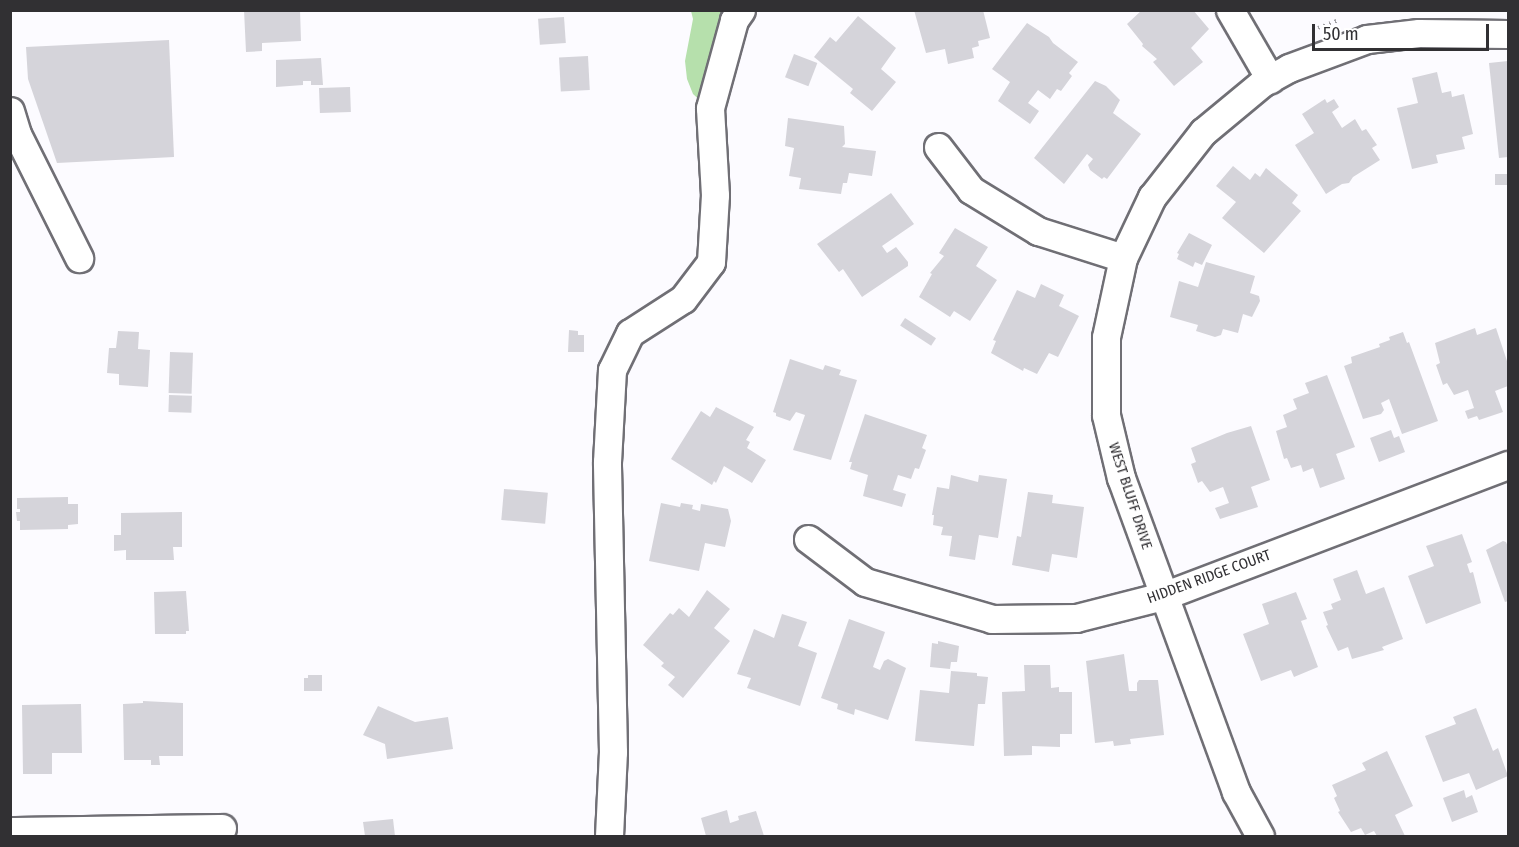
<!DOCTYPE html>
<html>
<head>
<meta charset="utf-8">
<style>
	body { margin:0 }
	#map { position:relative; width:1519px; height:847px; overflow:hidden; background:#fcfbff; font-family:"Fira Sans Condensed",sans-serif }
	div>[style] { position:absolute }
	.green>* { inset:0; background:#b6e0ac }
	.building>* { inset:0; background:#d5d4da; transform-origin:0 0 }
	.path>* { height:4px; margin-top:-2px; transform-origin:0; background:repeating-linear-gradient(90deg,#a2a1a5 0 1.5px,transparent 0 6px) }
	.roads { filter:drop-shadow(2px 0 #706f75) drop-shadow(-2px 0 #706f75) drop-shadow(0 2px #706f75) drop-shadow(0 -2px #706f75) }
	.minor>* { height:27px; margin:-13.5px; padding:0 13.5px; transform-origin:13.5px; border-radius:13.5px; background:#fff }
	span { translate:-50% -50%; white-space:nowrap; text-align:center; line-height:1.15; -webkit-text-stroke:4.5px #fff; paint-order:stroke }
	.street-label { font-size:15px; color:#313033 }
	.frame { position:absolute; inset:0; border:12px solid #313033; pointer-events:none }
	.scale { position:absolute; left:1312px; top:24px; width:177px; height:27px; box-sizing:border-box; border:3px solid #313033; border-top:0; padding-left:8px; font-size:18px; line-height:21px; white-space:nowrap; color:#313033; -webkit-text-stroke:4px #fff; paint-order:stroke }
</style>
</head>
<body>
<div id="map">
	<div class="green">
		<i style="clip-path:polygon(691px 11px,735px 11px,706px 106px,693px 94px,687px 79px,685px 61px,693px 19px)"></i>
	</div>
	<div class="building">
		<i style="clip-path:polygon(244px 10px,300px 10px,301px 41px,262px 43px,262px 51px,246px 52px)"></i>
		<i style="clip-path:polygon(914px 10px,983px 10px,990px 38px,978px 41px,979px 46px,972px 48px,974px 58px,948px 64px,945px 49px,926px 53px)"></i>
		<i style="clip-path:polygon(1142px 10px,1193px 10px,1209px 29px,1191px 48px,1203px 62px,1174px 86px,1153px 62px,1157px 59px,1142px 46px,1143px 44px,1127px 24px)"></i>
		<i style="clip-path:polygon(858px 16px,896px 48px,881px 69px,896px 82px,872px 111px,850px 93px,853px 89px,814px 57px,830px 37px,836px 42px)"></i>
		<i style="left:564px;top:17px;width:26px;height:26px;rotate:86deg"></i>
		<i style="clip-path:polygon(1027px 23px,1049px 37px,1053px 43px,1078px 62px,1069px 73px,1072px 76px,1061px 91px,1057px 89px,1050px 99px,1038px 90px,1028px 103px,1039px 111px,1030px 124px,998px 101px,1010px 82px,992px 69px)"></i>
		<i style="clip-path:polygon(169px 40px,174px 157px,57px 163px,28px 79px,26px 47px)"></i>
		<i style="left:794px;top:54px;width:25px;height:25px;rotate:21deg"></i>
		<i style="left:588px;top:56px;width:34px;height:29px;rotate:87deg"></i>
		<i style="clip-path:polygon(321px 58px,323px 85px,311px 85px,311px 81px,303px 81px,303px 85px,276px 87px,276px 60px)"></i>
		<i style="clip-path:polygon(1508px 61px,1508px 157px,1499px 158px,1489px 63px)"></i>
		<i style="clip-path:polygon(1437px 72px,1442px 93px,1451px 91px,1452px 97px,1464px 94px,1473px 134px,1462px 137px,1465px 149px,1436px 155px,1438px 163px,1412px 169px,1397px 108px,1418px 103px,1412px 78px)"></i>
		<i style="clip-path:polygon(1095px 81px,1106px 86px,1120px 100px,1113px 113px,1141px 134px,1107px 179px,1104px 177px,1102px 179px,1090px 170px,1088px 165px,1093px 159px,1087px 154px,1064px 184px,1034px 158px)"></i>
		<i style="left:350px;top:87px;width:25px;height:31px;rotate:88deg"></i>
		<i style="clip-path:polygon(1325px 99px,1327px 103px,1334px 99px,1339px 107px,1332px 112px,1342px 128px,1355px 119px,1362px 131px,1366px 129px,1377px 145px,1372px 148px,1380px 160px,1353px 177px,1349px 183px,1342px 184px,1326px 194px,1295px 145px,1314px 133px,1302px 114px)"></i>
		<i style="clip-path:polygon(788px 118px,844px 126px,845px 144px,842px 147px,876px 151px,872px 176px,849px 173px,847px 183px,843px 183px,841px 194px,799px 189px,801px 178px,789px 176px,794px 148px,785px 146px)"></i>
		<i style="clip-path:polygon(1233px 166px,1250px 180px,1255px 173px,1260px 177px,1266px 168px,1298px 195px,1292px 203px,1301px 211px,1264px 253px,1222px 218px,1236px 202px,1216px 186px)"></i>
		<i style="left:1508px;top:174px;width:11px;height:13px;rotate:90deg"></i>
		<i style="clip-path:polygon(891px 193px,914px 224px,882px 246px,887px 253px,896px 247px,908px 262px,908px 266px,862px 297px,843px 269px,839px 272px,817px 244px)"></i>
		<i style="clip-path:polygon(955px 228px,988px 247px,976px 266px,997px 280px,970px 321px,954px 311px,950px 317px,919px 297px,932px 274px,930px 273px,944px 256px,939px 253px)"></i>
		<i style="clip-path:polygon(1189px 233px,1212px 245px,1202px 265px,1195px 262px,1193px 267px,1177px 259px,1179px 254px,1177px 253px)"></i>
		<i style="clip-path:polygon(1206px 262px,1255px 276px,1250px 293px,1259px 296px,1260px 301px,1252px 317px,1243px 314px,1238px 333px,1223px 329px,1221px 335px,1215px 337px,1196px 331px,1198px 325px,1170px 317px,1179px 281px,1198px 287px)"></i>
		<i style="clip-path:polygon(1041px 284px,1064px 295px,1059px 306px,1079px 316px,1058px 357px,1049px 353px,1037px 374px,1024px 368px,1023px 371px,991px 353px,996px 341px,993px 340px,1017px 290px,1035px 298px)"></i>
		<i style="left:905px;top:318px;width:37px;height:9px;rotate:33deg"></i>
		<i style="clip-path:polygon(1475px 328px,1477px 335px,1496px 328px,1508px 364px,1508px 386px,1495px 391px,1503px 412px,1479px 420px,1477px 416px,1468px 419px,1465px 411px,1474px 408px,1468px 390px,1454px 395px,1447px 383px,1443px 385px,1436px 365px,1440px 363px,1435px 343px)"></i>
		<i style="clip-path:polygon(569px 330px,578px 331px,578px 335px,584px 335px,584px 352px,568px 352px)"></i>
		<i style="clip-path:polygon(118px 331px,139px 332px,138px 349px,150px 350px,148px 387px,119px 385px,119px 374px,107px 373px,109px 348px,116px 348px)"></i>
		<i style="clip-path:polygon(1403px 332px,1407px 343px,1409px 342px,1438px 421px,1402px 434px,1389px 399px,1381px 403px,1384px 410px,1381px 414px,1363px 419px,1344px 366px,1352px 363px,1351px 357px,1380px 347px,1379px 344px,1390px 340px,1389px 337px)"></i>
		<i style="left:170px;top:352px;width:23px;height:41px;rotate:2deg"></i>
		<i style="clip-path:polygon(790px 359px,823px 370px,825px 365px,841px 370px,839px 375px,857px 380px,831px 460px,793px 450px,805px 415px,796px 412px,790px 421px,776px 416px,776px 413px,773px 412px)"></i>
		<i style="clip-path:polygon(1327px 375px,1355px 447px,1336px 454px,1345px 479px,1320px 488px,1313px 468px,1303px 472px,1301px 465px,1291px 468px,1287px 458px,1284px 459px,1276px 431px,1287px 427px,1283px 415px,1297px 409px,1293px 399px,1309px 393px,1305px 383px)"></i>
		<i style="left:169px;top:395px;width:23px;height:17px;rotate:2deg"></i>
		<i style="clip-path:polygon(716px 407px,754px 427px,746px 440px,750px 442px,747px 448px,766px 460px,752px 483px,724px 466px,716px 483px,714px 481px,712px 485px,671px 459px,701px 411px,710px 417px)"></i>
		<i style="clip-path:polygon(865px 414px,927px 435px,922px 448px,926px 450px,919px 469px,915px 468px,911px 479px,898px 475px,893px 490px,906px 494px,902px 507px,863px 496px,868px 475px,850px 469px,852px 462px,849px 462px)"></i>
		<i style="clip-path:polygon(1251px 426px,1270px 480px,1251px 487px,1258px 507px,1220px 519px,1215px 508px,1229px 503px,1223px 487px,1210px 492px,1202px 481px,1198px 483px,1191px 464px,1196px 462px,1191px 448px,1227px 433px)"></i>
		<i style="clip-path:polygon(1391px 430px,1394px 438px,1399px 436px,1405px 452px,1379px 462px,1370px 438px)"></i>
		<i style="clip-path:polygon(951px 475px,978px 482px,979px 475px,1007px 479px,998px 538px,979px 535px,975px 560px,949px 556px,952px 536px,941px 535px,943px 527px,933px 525px,934px 515px,932px 515px,937px 487px,949px 489px)"></i>
		<i style="left:504px;top:489px;width:44px;height:31px;rotate:5deg"></i>
		<i style="clip-path:polygon(1028px 492px,1053px 495px,1052px 503px,1084px 507px,1077px 558px,1052px 554px,1049px 572px,1012px 565px,1017px 536px,1021px 537px)"></i>
		<i style="clip-path:polygon(68px 497px,68px 504px,78px 504px,78px 524px,68px 525px,68px 529px,20px 530px,20px 521px,17px 521px,16px 512px,20px 512px,20px 509px,17px 509px,17px 498px)"></i>
		<i style="clip-path:polygon(661px 503px,680px 507px,681px 503px,693px 505px,692px 509px,700px 511px,701px 504px,728px 509px,731px 521px,725px 547px,705px 543px,699px 571px,649px 561px)"></i>
		<i style="clip-path:polygon(182px 512px,182px 547px,173px 547px,174px 560px,126px 560px,126px 550px,114px 551px,114px 535px,121px 535px,121px 513px)"></i>
		<i style="clip-path:polygon(1462px 534px,1472px 562px,1467px 564px,1470px 573px,1473px 572px,1481px 603px,1426px 624px,1408px 576px,1434px 566px,1426px 546px)"></i>
		<i style="clip-path:polygon(1503px 541px,1506px 542px,1508px 547px,1508px 601px,1505px 602px,1486px 550px)"></i>
		<i style="clip-path:polygon(1357px 570px,1366px 594px,1384px 587px,1403px 639px,1382px 647px,1384px 650px,1352px 659px,1348px 647px,1338px 651px,1326px 626px,1328px 625px,1323px 612px,1333px 609px,1331px 604px,1341px 600px,1333px 579px)"></i>
		<i style="clip-path:polygon(707px 590px,730px 609px,714px 628px,730px 641px,683px 698px,668px 685px,675px 677px,661px 666px,664px 663px,643px 645px,670px 613px,673px 615px,679px 608px,689px 617px)"></i>
		<i style="clip-path:polygon(186px 591px,189px 631px,186px 631px,186px 634px,155px 634px,154px 592px)"></i>
		<i style="clip-path:polygon(1296px 592px,1307px 619px,1301px 621px,1318px 667px,1294px 677px,1291px 670px,1261px 681px,1243px 634px,1269px 624px,1262px 604px)"></i>
		<i style="clip-path:polygon(782px 614px,807px 622px,798px 646px,817px 653px,800px 706px,747px 688px,751px 678px,737px 674px,754px 629px,774px 638px)"></i>
		<i style="clip-path:polygon(849px 619px,885px 632px,873px 667px,880px 670px,884px 661px,888px 659px,906px 668px,888px 720px,855px 709px,854px 715px,837px 709px,838px 704px,821px 698px)"></i>
		<i style="clip-path:polygon(938px 641px,959px 646px,957px 662px,951px 662px,950px 669px,930px 667px,932px 643px,938px 644px)"></i>
		<i style="clip-path:polygon(1124px 654px,1129px 691px,1137px 691px,1137px 683px,1139px 680px,1158px 680px,1164px 735px,1130px 739px,1131px 744px,1114px 746px,1113px 741px,1095px 743px,1086px 661px)"></i>
		<i style="clip-path:polygon(1024px 665px,1050px 665px,1051px 688px,1059px 687px,1059px 692px,1072px 692px,1072px 734px,1060px 734px,1060px 747px,1032px 746px,1032px 755px,1004px 756px,1002px 692px,1025px 691px)"></i>
		<i style="clip-path:polygon(951px 671px,977px 673px,977px 676px,988px 677px,985px 704px,978px 704px,974px 746px,915px 741px,920px 690px,949px 693px)"></i>
		<i style="clip-path:polygon(308px 675px,322px 675px,322px 691px,304px 691px,304px 678px,308px 678px)"></i>
		<i style="clip-path:polygon(143px 701px,183px 703px,183px 756px,159px 756px,160px 765px,151px 765px,151px 760px,124px 760px,123px 704px,143px 703px)"></i>
		<i style="clip-path:polygon(81px 704px,82px 753px,52px 753px,52px 774px,23px 774px,22px 705px)"></i>
		<i style="clip-path:polygon(378px 706px,415px 722px,448px 717px,453px 749px,387px 759px,385px 744px,363px 735px)"></i>
		<i style="clip-path:polygon(1476px 708px,1493px 751px,1498px 748px,1508px 776px,1476px 790px,1469px 773px,1443px 782px,1425px 736px,1456px 724px,1453px 717px)"></i>
		<i style="clip-path:polygon(1387px 751px,1413px 806px,1395px 815px,1405px 836px,1377px 836px,1374px 831px,1365px 835px,1361px 828px,1351px 832px,1338px 812px,1340px 811px,1334px 798px,1337px 796px,1332px 785px,1366px 770px,1362px 763px)"></i>
		<i style="clip-path:polygon(1464px 790px,1466px 798px,1472px 795px,1478px 812px,1452px 822px,1443px 798px)"></i>
		<i style="clip-path:polygon(727px 810px,730px 823px,739px 820px,738px 816px,756px 811px,764px 836px,706px 836px,701px 818px)"></i>
		<i style="clip-path:polygon(393px 819px,395px 836px,365px 836px,363px 822px)"></i>
	</div>
	<div class="path">
		<i style="left:1318px;top:28px;width:22px;rotate:-21deg"></i>
	</div>
	<div class="roads">
		<div class="minor">
			<i style="left:1230px;top:10px;width:80px;rotate:59.9deg"></i>
			<i style="left:10px;top:111px;width:24px;rotate:73deg"></i>
			<i style="left:17px;top:134px;width:139px;rotate:63.4deg"></i>
			<i style="left:938px;top:147px;width:54px;rotate:52.5deg"></i>
			<i style="left:971px;top:190px;width:79px;rotate:31.5deg"></i>
			<i style="left:1038px;top:231px;width:89px;rotate:17.6deg"></i>
			<i style="left:808px;top:539px;width:71px;rotate:37deg"></i>
			<i style="left:865px;top:582px;width:132px;rotate:16.2deg"></i>
			<i style="left:992px;top:619px;width:84px;rotate:-0.7deg"></i>
			<i style="left:1076px;top:618px;width:90px;rotate:-14.2deg"></i>
			<i style="left:1163px;top:596px;width:369px;rotate:-20.8deg"></i>
			<i style="left:10px;top:831px;width:212px;rotate:-0.8deg"></i>
			<i style="left:609px;top:836px;width:84px;rotate:-87.3deg"></i>
			<i style="left:613px;top:752px;width:290px;rotate:-91.2deg"></i>
			<i style="left:607px;top:462px;width:92px;rotate:-86.9deg"></i>
			<i style="left:612px;top:370px;width:41px;rotate:-64.1deg"></i>
			<i style="left:630px;top:333px;width:63px;rotate:-32.7deg"></i>
			<i style="left:683px;top:299px;width:46px;rotate:-52.9deg"></i>
			<i style="left:711px;top:262px;width:67px;rotate:-86.6deg"></i>
			<i style="left:715px;top:195px;width:87px;rotate:-93.3deg"></i>
			<i style="left:710px;top:108px;width:91px;rotate:-74.7deg"></i>
			<i style="left:734px;top:20px;width:12px;rotate:-55deg"></i>
			<i style="left:1260px;top:836px;width:50px;rotate:-118.6deg"></i>
			<i style="left:1236px;top:792px;width:334px;rotate:-110.1deg"></i>
			<i style="left:1121px;top:478px;width:65px;rotate:-103.4deg"></i>
			<i style="left:1106px;top:415px;width:78px;rotate:-90deg"></i>
			<i style="left:1106px;top:337px;width:81px;rotate:-77.9deg"></i>
			<i style="left:1123px;top:258px;width:68px;rotate:-64.6deg"></i>
			<i style="left:1152px;top:197px;width:83px;rotate:-51.9deg"></i>
			<i style="left:1203px;top:132px;width:77px;rotate:-39.7deg"></i>
			<i style="left:1262px;top:83px;width:31px;rotate:-29deg"></i>
			<i style="left:1289px;top:68px;width:83px;rotate:-20.4deg"></i>
			<i style="left:1367px;top:39px;width:52px;rotate:-6.6deg"></i>
			<i style="left:1419px;top:33px;width:89px;rotate:0.6deg"></i>
		</div>
	</div>
	<div class="street-label">
		<span style="left:1130px;top:496px;rotate:72deg">WEST BLUFF DRIVE</span>
		<span style="left:1209px;top:577px;rotate:-20deg">HIDDEN RIDGE COURT</span>
	</div>
	<div class="frame"></div>
	<div class="scale">50 m</div>
</div>
</body>
</html>
